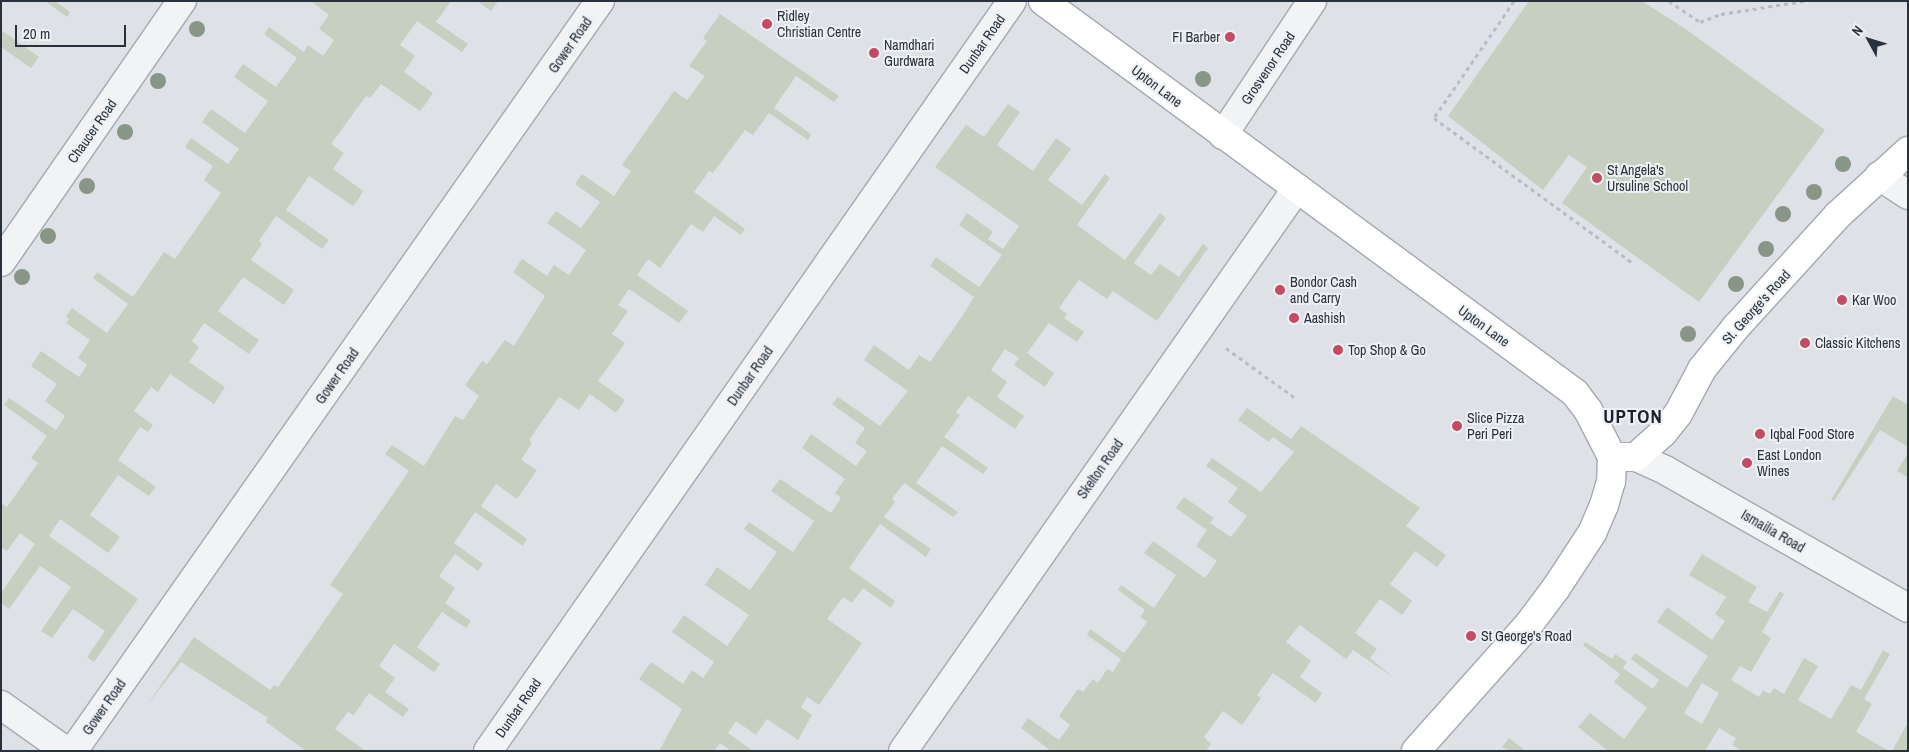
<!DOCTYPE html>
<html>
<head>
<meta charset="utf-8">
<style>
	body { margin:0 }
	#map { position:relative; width:1909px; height:752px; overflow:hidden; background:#dee2e7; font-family:"Archivo Narrow",sans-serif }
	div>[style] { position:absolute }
	.green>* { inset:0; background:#c5d0c0 }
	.path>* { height:3px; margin-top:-1.5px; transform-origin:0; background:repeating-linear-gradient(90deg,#b9bdc1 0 4px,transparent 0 8px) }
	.roads { filter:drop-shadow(1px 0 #a4a9b0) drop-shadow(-1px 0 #a4a9b0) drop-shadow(0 1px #a4a9b0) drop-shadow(0 -1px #a4a9b0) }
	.street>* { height:28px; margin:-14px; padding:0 14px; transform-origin:14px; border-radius:14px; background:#f1f3f5 }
	.secondary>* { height:28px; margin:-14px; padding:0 14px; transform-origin:14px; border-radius:14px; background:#fff }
	.primary>* { height:28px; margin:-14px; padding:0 14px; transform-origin:14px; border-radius:14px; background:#fff }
	.trees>* { width:16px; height:16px; margin:-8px; border-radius:50%; background:#879686 }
	.dots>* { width:14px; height:14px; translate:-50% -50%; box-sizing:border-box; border:2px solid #edf1f4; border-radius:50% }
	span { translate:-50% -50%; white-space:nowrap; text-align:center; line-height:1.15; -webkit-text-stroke:4px #edf1f4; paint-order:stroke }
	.poi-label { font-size:14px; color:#29313c }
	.left { translate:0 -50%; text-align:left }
	.right { translate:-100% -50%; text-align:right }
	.street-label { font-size:14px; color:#29313c }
	.district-label { font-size:19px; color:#1b222d; font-weight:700; letter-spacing:1px }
	.frame { position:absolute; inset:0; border:2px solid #29313c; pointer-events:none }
	.north { position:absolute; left:1844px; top:15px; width:50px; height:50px; -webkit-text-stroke:4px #edf1f4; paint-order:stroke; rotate:309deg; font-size:14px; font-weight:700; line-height:20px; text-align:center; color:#29313c }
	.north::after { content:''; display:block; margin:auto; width:18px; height:22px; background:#29313c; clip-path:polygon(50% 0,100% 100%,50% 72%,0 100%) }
	.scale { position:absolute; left:15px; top:25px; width:111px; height:22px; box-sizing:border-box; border:2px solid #29313c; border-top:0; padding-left:6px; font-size:15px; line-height:18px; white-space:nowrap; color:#29313c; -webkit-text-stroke:4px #edf1f4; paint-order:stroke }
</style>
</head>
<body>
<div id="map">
	<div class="green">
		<i style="clip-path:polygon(45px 1px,55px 1px,70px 12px,67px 17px)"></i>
		<i style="clip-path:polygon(311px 1px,451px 1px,436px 22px,468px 44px,462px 52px,417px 21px,400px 45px,415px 56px,404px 72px,433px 93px,427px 102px,420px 111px,381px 84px,370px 98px,366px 96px,331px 144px,344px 153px,333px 169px,363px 191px,358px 200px,353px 206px,309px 176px,286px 210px,329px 240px,322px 249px,276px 216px,259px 241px,262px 244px,251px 260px,294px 290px,284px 305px,243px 277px,218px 311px,259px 340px,249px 354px,204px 323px,192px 341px,199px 347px,189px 362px,225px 387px,214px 404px,170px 374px,158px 392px,151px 387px,134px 411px,153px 425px,148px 432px,140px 427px,118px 460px,156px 487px,149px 496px,118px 475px,90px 515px,120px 537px,108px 553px,60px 519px,49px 536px,138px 599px,94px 662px,87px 657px,105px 631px,73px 609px,52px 638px,41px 631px,71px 587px,40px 566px,9px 609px,1px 603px,1px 593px,35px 544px,20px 533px,7px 551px,1px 547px,1px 503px,7px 507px,38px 463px,31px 458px,47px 436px,4px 405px,9px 398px,56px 430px,65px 416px,45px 401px,57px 384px,31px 366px,41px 351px,79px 377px,87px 365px,78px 358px,90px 340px,66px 323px,69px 319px,66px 316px,72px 308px,107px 333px,128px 304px,93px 278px,97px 272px,133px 297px,164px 252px,175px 259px,221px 193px,204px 180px,213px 166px,185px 147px,191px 138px,228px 164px,239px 149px,202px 122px,211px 109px,245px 133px,268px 101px,234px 77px,243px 64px,276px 87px,297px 58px,264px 34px,269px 27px,304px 52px,308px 45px,323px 56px,334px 40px,319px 29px,329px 15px)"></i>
		<i style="clip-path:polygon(477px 1px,498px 1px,491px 11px)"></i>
		<i style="clip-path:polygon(1529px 1px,1642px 1px,1687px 30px,1825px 130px,1699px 302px,1562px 203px,1587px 167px,1569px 155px,1543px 190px,1448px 116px)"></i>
		<i style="clip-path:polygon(720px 14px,839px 96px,834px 102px,796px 76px,774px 108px,811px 134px,808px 140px,769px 113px,753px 135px,745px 130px,713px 173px,709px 171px,694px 192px,745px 229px,741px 235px,714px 216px,703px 232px,691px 224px,660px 268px,648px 259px,637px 275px,688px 311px,679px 323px,629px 289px,618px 305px,628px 311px,612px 334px,625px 343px,598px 381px,625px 400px,616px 413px,590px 394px,579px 410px,559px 397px,529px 440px,532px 443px,521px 460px,537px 470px,517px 499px,496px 484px,481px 506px,527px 539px,523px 546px,475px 512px,454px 543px,483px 564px,478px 571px,455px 554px,439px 576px,455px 588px,445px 603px,471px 621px,466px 628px,442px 612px,417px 647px,440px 664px,434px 672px,394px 644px,379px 666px,395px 678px,385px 692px,409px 709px,403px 717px,369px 693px,354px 715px,348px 712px,335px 729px,366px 751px,306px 751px,266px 722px,268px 718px,181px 662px,147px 705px,194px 637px,270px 690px,274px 685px,278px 687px,343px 594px,330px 585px,409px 471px,385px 454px,392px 445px,424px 466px,455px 416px,463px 420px,479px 396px,465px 385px,482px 361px,487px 364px,505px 340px,514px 346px,545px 296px,513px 272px,522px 259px,547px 276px,554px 265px,569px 275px,586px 250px,547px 223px,556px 211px,581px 228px,590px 216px,600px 202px,575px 184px,582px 174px,614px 196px,631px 171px,622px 165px,674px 91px,687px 100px,705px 76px,689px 66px,707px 41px,703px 38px)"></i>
		<i style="clip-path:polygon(1px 30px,39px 57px,31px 68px,1px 47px)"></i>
		<i style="clip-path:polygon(1008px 104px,1020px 112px,997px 145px,1013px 157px,1033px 171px,1056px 138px,1071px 149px,1048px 180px,1082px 205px,1105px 174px,1110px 178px,1077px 225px,1125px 260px,1160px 213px,1166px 218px,1134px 263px,1151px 275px,1160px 264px,1179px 277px,1203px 244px,1208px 248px,1157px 321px,1113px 291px,1107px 299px,1079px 280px,1059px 308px,1067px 314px,1064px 318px,1084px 332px,1077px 342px,1049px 323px,1027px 353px,1054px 373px,1045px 387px,1014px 365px,1019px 358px,1005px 349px,991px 370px,1007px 382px,997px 397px,1024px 416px,1015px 429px,968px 396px,956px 412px,960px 415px,944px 437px,988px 468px,983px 474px,942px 446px,916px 483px,958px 512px,953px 517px,904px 483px,892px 499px,895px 502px,884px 517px,931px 549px,926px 557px,880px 524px,849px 568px,895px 601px,891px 608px,863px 588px,852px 603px,843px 597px,827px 619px,862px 643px,819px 705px,807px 697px,801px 707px,812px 715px,798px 740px,767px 719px,756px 735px,736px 721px,728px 733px,753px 751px,731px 751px,720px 743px,714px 751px,659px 751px,682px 709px,639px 679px,651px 662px,683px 684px,692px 670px,703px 678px,714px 662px,672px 632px,684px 615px,727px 646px,749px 615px,705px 585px,717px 567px,750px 590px,777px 552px,744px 529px,749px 522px,793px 552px,814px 521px,771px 491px,780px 479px,831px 513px,841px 498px,835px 493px,845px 479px,802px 448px,811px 434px,856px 466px,867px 451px,855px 443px,865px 428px,832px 404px,838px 397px,880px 426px,908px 391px,864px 360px,874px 345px,909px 370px,919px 355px,930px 362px,961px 318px,974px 297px,930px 266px,936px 257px,979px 287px,1002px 255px,959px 225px,967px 213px,993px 232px,988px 239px,1003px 249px,1019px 226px,935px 167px,966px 125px,984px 137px)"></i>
		<i style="clip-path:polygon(1893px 396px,1908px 405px,1908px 447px,1880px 430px,1834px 501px,1831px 500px)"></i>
		<i style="clip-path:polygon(1247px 408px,1291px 439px,1301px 426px,1420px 508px,1406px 526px,1446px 555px,1437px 567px,1415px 551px,1390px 584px,1412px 601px,1402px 615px,1380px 599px,1355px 633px,1377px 649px,1370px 658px,1394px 678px,1353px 650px,1346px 659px,1300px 625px,1286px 642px,1311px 661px,1300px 677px,1322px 693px,1316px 703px,1273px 673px,1257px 695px,1261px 698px,1242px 725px,1223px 711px,1204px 737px,1211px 744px,1206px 751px,1051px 751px,1021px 728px,1028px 718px,1059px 740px,1070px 725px,1059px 716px,1078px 689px,1083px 692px,1093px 679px,1098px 683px,1107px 669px,1113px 672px,1121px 659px,1087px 635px,1090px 629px,1124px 653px,1137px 636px,1147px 622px,1140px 617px,1145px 610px,1118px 590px,1121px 585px,1154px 608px,1176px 575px,1144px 553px,1153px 541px,1205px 578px,1217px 561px,1196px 546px,1207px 530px,1176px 508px,1184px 497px,1214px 518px,1210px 523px,1231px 537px,1247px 516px,1228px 502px,1238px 488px,1206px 466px,1212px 458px,1261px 492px,1294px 452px,1273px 437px,1269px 442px,1238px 420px)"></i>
		<i style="clip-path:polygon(1908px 453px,1908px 477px,1897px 471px)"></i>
		<i style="clip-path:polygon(evenodd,1702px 554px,1757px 587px,1748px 602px,1767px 612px,1780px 591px,1784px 594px,1762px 632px,1771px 638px,1751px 672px,1740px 666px,1731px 680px,1759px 697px,1763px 690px,1770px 694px,1774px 688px,1784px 694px,1804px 658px,1818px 666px,1798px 700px,1831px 719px,1851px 685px,1861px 690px,1883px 650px,1890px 654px,1864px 699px,1872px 704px,1856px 732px,1889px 751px,1742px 751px,1732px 745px,1736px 738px,1719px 728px,1705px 751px,1608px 751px,1578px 727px,1590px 713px,1624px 739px,1647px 708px,1614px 682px,1620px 674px,1583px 645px,1585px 642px,1612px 659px,1615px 654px,1627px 662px,1623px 668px,1653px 689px,1659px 680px,1631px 659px,1635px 653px,1687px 688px,1708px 656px,1657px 622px,1667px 607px,1712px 640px,1725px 621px,1715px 614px,1726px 597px,1689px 575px,1702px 554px,1702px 683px,1719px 693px,1702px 724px,1684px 713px,1702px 683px)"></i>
		<i style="clip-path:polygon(1907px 724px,1908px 751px,1892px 751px)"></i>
		<i style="clip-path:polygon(1509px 738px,1526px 751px,1509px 751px,1502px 747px)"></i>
	</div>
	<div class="path">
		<i style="left:1514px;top:1px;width:142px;rotate:124.4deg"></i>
		<i style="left:1434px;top:118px;width:246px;rotate:36.1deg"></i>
		<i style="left:1669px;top:1px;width:37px;rotate:34deg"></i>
		<i style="left:1700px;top:22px;width:22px;rotate:-21deg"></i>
		<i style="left:1721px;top:14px;width:84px;rotate:-8.9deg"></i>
		<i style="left:1226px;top:348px;width:84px;rotate:35.8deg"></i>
	</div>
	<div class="roads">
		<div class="street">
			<i style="left:1223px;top:135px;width:161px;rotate:-56.4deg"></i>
			<i style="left:1879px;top:176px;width:35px;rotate:33deg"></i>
			<i style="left:1px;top:262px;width:318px;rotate:-55.3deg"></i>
			<i style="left:1636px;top:457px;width:32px;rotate:24deg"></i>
			<i style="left:1665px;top:470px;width:279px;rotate:29.6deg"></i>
			<i style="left:1px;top:705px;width:80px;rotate:35.3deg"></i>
			<i style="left:73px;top:751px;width:917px;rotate:-54.91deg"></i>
			<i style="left:488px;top:751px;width:915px;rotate:-55.06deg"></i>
			<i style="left:903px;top:751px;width:687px;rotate:-55.01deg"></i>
		</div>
		<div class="secondary">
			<i style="left:1612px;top:457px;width:24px"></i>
			<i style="left:1636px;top:457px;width:36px;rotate:-42deg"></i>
			<i style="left:1663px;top:433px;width:24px;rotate:-52deg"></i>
			<i style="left:1678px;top:414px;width:51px;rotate:-61.9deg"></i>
			<i style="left:1702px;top:369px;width:54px;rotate:-51deg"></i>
			<i style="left:1736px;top:327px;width:151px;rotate:-47.7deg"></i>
			<i style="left:1838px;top:215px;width:95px;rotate:-42.4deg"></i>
		</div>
		<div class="primary">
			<i style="left:1043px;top:1px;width:661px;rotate:36.38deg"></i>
			<i style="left:1575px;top:393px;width:21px;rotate:53deg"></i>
			<i style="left:1588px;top:410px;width:53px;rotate:62.9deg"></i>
			<i style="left:1612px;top:457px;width:24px;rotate:92deg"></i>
			<i style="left:1611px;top:481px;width:25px;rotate:106deg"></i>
			<i style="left:1604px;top:505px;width:30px;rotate:113deg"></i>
			<i style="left:1592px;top:533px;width:66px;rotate:123.2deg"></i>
			<i style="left:1556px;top:588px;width:45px;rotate:126.9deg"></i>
			<i style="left:1529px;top:624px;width:170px;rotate:131.7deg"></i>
		</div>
	</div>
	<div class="trees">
		<i style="left:197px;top:29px"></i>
		<i style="left:1203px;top:79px"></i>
		<i style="left:158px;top:81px"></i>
		<i style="left:125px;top:132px"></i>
		<i style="left:1843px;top:164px"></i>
		<i style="left:87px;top:186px"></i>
		<i style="left:1814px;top:192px"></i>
		<i style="left:1783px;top:214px"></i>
		<i style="left:48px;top:236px"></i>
		<i style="left:1766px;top:249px"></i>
		<i style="left:22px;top:277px"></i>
		<i style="left:1736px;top:284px"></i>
		<i style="left:1688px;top:334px"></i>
	</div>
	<div class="dots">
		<i style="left:767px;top:24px;background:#c44b64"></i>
		<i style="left:1230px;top:37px;background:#c44b64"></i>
		<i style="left:874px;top:53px;background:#c44b64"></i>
		<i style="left:1597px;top:178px;background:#c44b64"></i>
		<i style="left:1280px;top:290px;background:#c44b64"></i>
		<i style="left:1842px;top:300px;background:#c44b64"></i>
		<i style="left:1294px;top:318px;background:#c44b64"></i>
		<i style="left:1805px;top:343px;background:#c44b64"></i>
		<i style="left:1338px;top:350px;background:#c44b64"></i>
		<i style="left:1457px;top:426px;background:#c44b64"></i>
		<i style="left:1760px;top:434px;background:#c44b64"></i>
		<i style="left:1747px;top:463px;background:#c44b64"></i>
		<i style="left:1471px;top:636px;background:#c44b64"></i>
	</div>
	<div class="poi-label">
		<span class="left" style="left:777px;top:24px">Ridley<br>Christian Centre</span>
		<span class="right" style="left:1220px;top:37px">FI Barber</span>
		<span class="left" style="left:884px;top:53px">Namdhari<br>Gurdwara</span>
		<span class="left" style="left:1607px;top:178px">St Angela's<br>Ursuline School</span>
		<span class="left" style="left:1290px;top:290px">Bondor Cash<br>and Carry</span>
		<span class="left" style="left:1852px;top:300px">Kar Woo</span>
		<span class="left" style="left:1304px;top:318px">Aashish</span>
		<span class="left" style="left:1815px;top:343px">Classic Kitchens</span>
		<span class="left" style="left:1348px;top:350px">Top Shop &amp; Go</span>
		<span class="left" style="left:1467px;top:426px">Slice Pizza<br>Peri Peri</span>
		<span class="left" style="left:1770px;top:434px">Iqbal Food Store</span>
		<span class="left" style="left:1757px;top:463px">East London<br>Wines</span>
		<span class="left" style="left:1481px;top:636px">St George's Road</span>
	</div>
	<div class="street-label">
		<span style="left:982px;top:44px;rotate:-55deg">Dunbar Road</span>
		<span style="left:570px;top:45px;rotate:-55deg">Gower Road</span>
		<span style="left:1268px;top:68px;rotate:-56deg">Grosvenor Road</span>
		<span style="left:1157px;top:86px;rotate:37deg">Upton Lane</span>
		<span style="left:92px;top:131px;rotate:-55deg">Chaucer Road</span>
		<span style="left:1756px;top:307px;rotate:-48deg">St. George's Road</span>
		<span style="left:1484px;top:326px;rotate:36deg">Upton Lane</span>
		<span style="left:337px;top:376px;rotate:-55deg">Gower Road</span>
		<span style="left:750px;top:376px;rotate:-55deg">Dunbar Road</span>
		<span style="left:1100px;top:469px;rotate:-55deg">Skelton Road</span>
		<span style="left:1773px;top:531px;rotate:30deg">Ismailia Road</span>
		<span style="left:104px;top:707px;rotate:-55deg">Gower Road</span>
		<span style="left:518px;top:708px;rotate:-55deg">Dunbar Road</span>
	</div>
	<div class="district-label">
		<span style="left:1633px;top:417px">UPTON</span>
	</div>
	<div class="frame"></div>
	<div class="north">N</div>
	<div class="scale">20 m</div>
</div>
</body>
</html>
